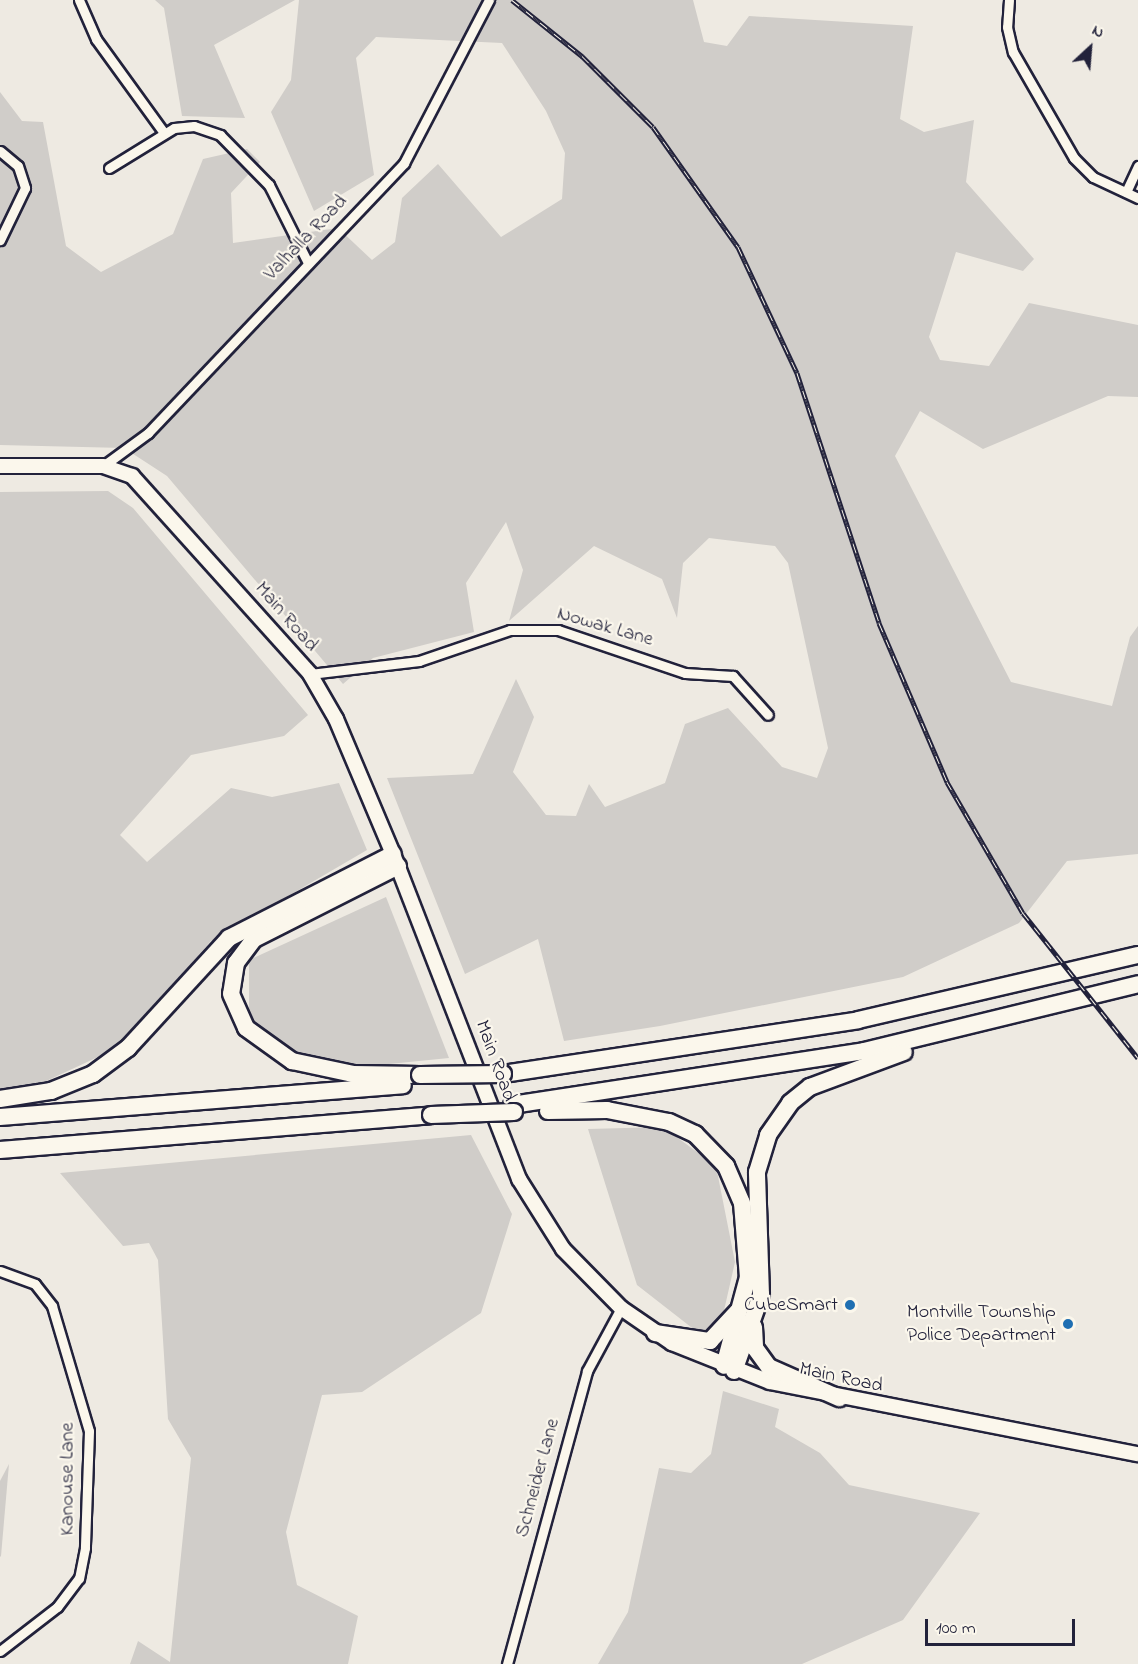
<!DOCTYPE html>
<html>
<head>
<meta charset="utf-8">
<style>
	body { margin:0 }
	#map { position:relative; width:1138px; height:1664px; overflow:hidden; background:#eeeae2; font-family:"Indie Flower",sans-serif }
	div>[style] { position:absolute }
	.green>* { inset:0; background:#d0cdc9 }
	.roads { filter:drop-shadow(2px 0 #22223b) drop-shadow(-2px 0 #22223b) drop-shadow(0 2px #22223b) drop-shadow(0 -2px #22223b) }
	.street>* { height:9px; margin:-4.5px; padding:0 4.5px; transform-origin:4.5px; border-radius:4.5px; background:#fbf7ec }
	.primary>* { height:14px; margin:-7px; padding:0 7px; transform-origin:7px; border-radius:7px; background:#fbf7ec }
	.highway>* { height:16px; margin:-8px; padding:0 8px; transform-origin:8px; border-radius:8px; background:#fbf7ec }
	.rail>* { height:5px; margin-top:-2.5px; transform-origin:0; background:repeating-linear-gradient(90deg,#fbf7ec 0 9px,#22223b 0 18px); box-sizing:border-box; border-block:2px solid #22223b }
	.bridges { filter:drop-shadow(2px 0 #22223b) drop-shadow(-2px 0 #22223b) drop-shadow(0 2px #22223b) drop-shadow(0 -2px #22223b) }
	.highway-bridge>* { height:16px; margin:-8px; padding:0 8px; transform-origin:8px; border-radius:8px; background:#fbf7ec }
	.dots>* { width:16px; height:16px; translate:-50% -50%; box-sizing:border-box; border:3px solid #fbf7ec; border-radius:50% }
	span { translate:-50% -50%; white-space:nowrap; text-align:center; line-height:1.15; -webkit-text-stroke:4.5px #fbf7ec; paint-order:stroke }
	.street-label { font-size:20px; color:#22223b }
	.poi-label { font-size:20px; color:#22223b }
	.right { translate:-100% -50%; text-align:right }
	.north { position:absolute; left:1060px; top:18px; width:60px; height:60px; -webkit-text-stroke:4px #fbf7ec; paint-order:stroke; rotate:26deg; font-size:16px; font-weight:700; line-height:24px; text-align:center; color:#22223b }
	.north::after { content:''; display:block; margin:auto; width:21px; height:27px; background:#22223b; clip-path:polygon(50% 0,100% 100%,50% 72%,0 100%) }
	.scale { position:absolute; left:925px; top:1619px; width:150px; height:27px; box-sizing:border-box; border:3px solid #22223b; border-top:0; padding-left:8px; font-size:18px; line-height:21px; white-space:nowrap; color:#22223b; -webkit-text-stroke:4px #fbf7ec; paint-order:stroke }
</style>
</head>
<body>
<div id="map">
	<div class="green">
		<i style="clip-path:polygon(155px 0,295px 0,214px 45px,245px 118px,182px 116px,164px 8px)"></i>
		<i style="clip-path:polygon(299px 0,693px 0,704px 42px,727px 46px,749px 16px,913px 26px,900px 119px,924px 132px,974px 120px,966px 182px,1034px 259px,1023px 271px,956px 252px,929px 337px,940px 360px,989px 366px,1029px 303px,1138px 325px,1138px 397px,1108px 396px,983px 449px,920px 411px,895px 456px,1011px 682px,1112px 706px,1130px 637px,1138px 626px,1138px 854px,1067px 861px,1019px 923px,903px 977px,660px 1026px,564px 1041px,538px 939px,465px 974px,387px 778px,473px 774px,516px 679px,534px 717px,513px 772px,546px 815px,576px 816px,589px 784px,605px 807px,665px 783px,685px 724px,728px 708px,782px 767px,817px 778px,828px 748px,788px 563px,775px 546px,709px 538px,683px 563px,677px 618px,662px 579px,594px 546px,509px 621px,523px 570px,506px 522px,466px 583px,474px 632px,373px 658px,343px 684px,167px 476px,124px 448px,0 445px,0 92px,22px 121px,43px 122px,66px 246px,101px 272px,173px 234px,203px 159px,247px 149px,260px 162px,231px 193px,233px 243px,338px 228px,372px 260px,395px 242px,402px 198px,438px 164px,501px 237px,562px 199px,565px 153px,546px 111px,502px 43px,376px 37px,356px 58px,374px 175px,314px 211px,271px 112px,291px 80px)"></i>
		<i style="clip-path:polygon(108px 491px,133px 508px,308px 715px,284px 736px,191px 755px,120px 835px,147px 862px,231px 788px,272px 797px,339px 783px,367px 850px,211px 941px,133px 1030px,100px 1056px,27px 1090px,0 1092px,0 492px)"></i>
		<i style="clip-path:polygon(386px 897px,449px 1058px,349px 1068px,293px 1053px,249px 1017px,249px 960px)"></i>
		<i style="clip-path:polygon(663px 1127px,716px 1166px,735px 1262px,723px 1315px,755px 1355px,696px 1331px,637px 1285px,588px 1129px)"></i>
		<i style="clip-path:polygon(471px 1135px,512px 1214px,481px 1313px,362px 1392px,322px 1395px,286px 1532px,297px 1585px,358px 1616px,348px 1664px,130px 1664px,138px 1641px,170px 1662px,191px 1458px,168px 1419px,158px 1260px,149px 1243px,123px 1246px,60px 1173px)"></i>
		<i style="clip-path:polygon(723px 1391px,779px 1409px,775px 1427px,820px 1453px,849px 1485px,980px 1513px,903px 1620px,802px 1664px,598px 1664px,628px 1612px,659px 1468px,691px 1473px,711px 1454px)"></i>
		<i style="clip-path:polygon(9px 1464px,1px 1556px,0 1557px,0 1481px)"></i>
	</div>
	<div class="roads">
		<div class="street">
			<i style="left:79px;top:0;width:43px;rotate:66.4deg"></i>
			<i style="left:96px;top:39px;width:116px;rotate:54.1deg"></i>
			<i style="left:1009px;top:0;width:27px;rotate:94deg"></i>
			<i style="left:1007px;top:27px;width:26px;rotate:77deg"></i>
			<i style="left:1013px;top:52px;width:122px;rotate:60.1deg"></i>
			<i style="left:1074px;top:158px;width:27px;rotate:45deg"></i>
			<i style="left:1093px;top:177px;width:50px;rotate:25deg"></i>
			<i style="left:0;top:151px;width:23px;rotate:40deg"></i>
			<i style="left:18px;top:166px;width:23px;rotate:72deg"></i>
			<i style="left:25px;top:188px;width:58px;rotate:115.7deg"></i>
			<i style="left:109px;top:168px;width:76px;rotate:-31.6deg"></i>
			<i style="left:174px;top:128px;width:20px;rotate:-6deg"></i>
			<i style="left:194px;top:126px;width:28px;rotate:19deg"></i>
			<i style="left:220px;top:135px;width:70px;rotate:45.6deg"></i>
			<i style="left:269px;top:185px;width:85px;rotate:63.4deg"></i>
			<i style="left:1126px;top:192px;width:29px;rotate:-65deg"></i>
			<i style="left:103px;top:466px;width:56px;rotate:-36.3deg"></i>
			<i style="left:148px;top:433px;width:372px;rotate:-46.5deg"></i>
			<i style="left:404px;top:163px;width:184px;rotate:-62.5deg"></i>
			<i style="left:310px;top:674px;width:110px;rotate:-6.8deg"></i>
			<i style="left:419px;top:661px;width:96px;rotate:-18.8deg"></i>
			<i style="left:510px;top:630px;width:48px"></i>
			<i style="left:558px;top:630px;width:134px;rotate:18.7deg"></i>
			<i style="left:685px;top:673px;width:48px;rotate:3.6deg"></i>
			<i style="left:733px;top:676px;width:52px;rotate:48.1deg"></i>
			<i style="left:0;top:1271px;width:37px;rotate:20deg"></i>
			<i style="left:35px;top:1284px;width:28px;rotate:52deg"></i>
			<i style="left:52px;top:1306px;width:130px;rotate:73.5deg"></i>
			<i style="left:89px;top:1431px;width:117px;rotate:92deg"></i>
			<i style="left:85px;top:1548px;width:31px;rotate:101deg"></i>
			<i style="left:79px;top:1578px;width:36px;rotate:127deg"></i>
			<i style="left:57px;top:1607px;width:72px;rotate:142.3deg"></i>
			<i style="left:507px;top:1664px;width:304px;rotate:-74.7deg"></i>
			<i style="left:587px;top:1371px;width:72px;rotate:-61.6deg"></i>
		</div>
		<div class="primary">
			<i style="left:0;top:466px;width:103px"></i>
			<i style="left:103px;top:466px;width:31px;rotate:19deg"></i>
			<i style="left:132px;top:476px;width:266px;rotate:48deg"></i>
			<i style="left:310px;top:674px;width:52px;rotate:60deg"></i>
			<i style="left:336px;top:719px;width:147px;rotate:67.1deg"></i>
			<i style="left:393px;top:854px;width:349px;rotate:68.8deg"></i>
			<i style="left:519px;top:1179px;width:83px;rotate:57.8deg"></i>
			<i style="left:563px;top:1249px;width:83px;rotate:45.5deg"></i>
			<i style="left:621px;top:1308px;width:62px;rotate:34.5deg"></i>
			<i style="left:672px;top:1343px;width:105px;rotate:21.7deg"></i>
			<i style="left:770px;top:1382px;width:375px;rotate:11.1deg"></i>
		</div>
		<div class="highway">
			<i style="left:398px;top:866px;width:161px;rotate:153.1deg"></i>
			<i style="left:254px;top:939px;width:30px;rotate:127deg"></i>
			<i style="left:236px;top:963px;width:31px;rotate:99deg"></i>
			<i style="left:231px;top:994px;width:37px;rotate:66deg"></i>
			<i style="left:246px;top:1028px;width:57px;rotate:35.7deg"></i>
			<i style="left:292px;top:1061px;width:62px;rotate:12deg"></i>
			<i style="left:353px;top:1074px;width:67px;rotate:0.9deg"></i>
			<i style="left:503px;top:1074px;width:359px;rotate:-8.6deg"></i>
			<i style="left:858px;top:1020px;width:287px;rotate:-13.1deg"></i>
			<i style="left:0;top:1099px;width:52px;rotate:-8.9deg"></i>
			<i style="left:51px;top:1091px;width:45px;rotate:-22deg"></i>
			<i style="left:93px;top:1074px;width:44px;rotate:-36.6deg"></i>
			<i style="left:128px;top:1048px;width:149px;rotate:-47.4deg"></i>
			<i style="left:229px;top:938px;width:184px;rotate:-27.1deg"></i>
			<i style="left:512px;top:1105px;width:356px;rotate:-8.7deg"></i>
			<i style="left:864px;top:1051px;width:282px;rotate:-13.7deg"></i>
			<i style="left:548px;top:1111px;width:59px;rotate:-1deg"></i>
			<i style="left:607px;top:1110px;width:63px;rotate:11deg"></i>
			<i style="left:669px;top:1122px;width:29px;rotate:25deg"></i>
			<i style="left:695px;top:1134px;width:45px;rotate:45.9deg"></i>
			<i style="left:726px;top:1166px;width:40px;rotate:66.6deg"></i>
			<i style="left:742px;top:1203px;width:74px;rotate:85.4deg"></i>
			<i style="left:748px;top:1277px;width:92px;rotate:105.1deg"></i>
			<i style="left:0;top:1117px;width:404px;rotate:-4.5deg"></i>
			<i style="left:0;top:1150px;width:432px;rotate:-4.6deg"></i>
			<i style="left:754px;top:1327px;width:21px;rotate:87deg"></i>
			<i style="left:755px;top:1348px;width:24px;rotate:54deg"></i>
			<i style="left:769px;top:1367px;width:77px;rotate:23.9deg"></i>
			<i style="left:655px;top:1333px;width:56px;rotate:8.3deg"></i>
			<i style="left:710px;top:1341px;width:40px;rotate:-47deg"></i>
			<i style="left:734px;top:1371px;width:81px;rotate:-70.4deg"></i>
			<i style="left:761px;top:1295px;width:123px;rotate:-91.9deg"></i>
			<i style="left:757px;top:1172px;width:39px;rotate:-73deg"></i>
			<i style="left:768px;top:1135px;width:39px;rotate:-55deg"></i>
			<i style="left:790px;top:1103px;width:26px;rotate:-39deg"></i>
			<i style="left:810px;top:1087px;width:100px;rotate:-20.4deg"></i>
		</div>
	</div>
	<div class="rail">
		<i style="left:512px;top:0;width:90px;rotate:38.7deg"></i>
		<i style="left:582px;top:56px;width:100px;rotate:45deg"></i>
		<i style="left:653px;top:127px;width:147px;rotate:54.7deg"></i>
		<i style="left:738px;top:247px;width:139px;rotate:64.9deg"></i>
		<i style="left:797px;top:373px;width:263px;rotate:71.8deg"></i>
		<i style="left:879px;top:623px;width:173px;rotate:66.8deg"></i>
		<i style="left:947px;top:782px;width:151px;rotate:59.9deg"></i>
		<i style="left:1023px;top:913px;width:185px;rotate:51.6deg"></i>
	</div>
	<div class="bridges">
		<div class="highway-bridge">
			<i style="left:420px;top:1075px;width:83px;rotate:-0.7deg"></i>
			<i style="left:431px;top:1115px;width:83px;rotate:-2.1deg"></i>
		</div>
	</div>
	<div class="dots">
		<i style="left:850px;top:1305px;background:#1f6fb2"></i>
		<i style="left:1068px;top:1324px;background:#1f6fb2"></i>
	</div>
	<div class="street-label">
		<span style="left:306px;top:238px;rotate:-46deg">Valhalla Road</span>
		<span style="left:286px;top:617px;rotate:49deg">Main Road</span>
		<span style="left:605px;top:627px;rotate:16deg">Nowak Lane</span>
		<span style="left:495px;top:1061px;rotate:70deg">Main Road</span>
		<span style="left:841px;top:1378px;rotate:12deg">Main Road</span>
		<span style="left:538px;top:1478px;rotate:-75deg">Schneider Lane</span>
		<span style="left:68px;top:1479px;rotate:-90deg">Kanouse Lane</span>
	</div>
	<div class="poi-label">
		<span class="right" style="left:838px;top:1305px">CubeSmart</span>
		<span class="right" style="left:1056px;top:1324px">Montville Township<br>Police Department</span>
	</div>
	<div class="north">N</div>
	<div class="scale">100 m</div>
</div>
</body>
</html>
